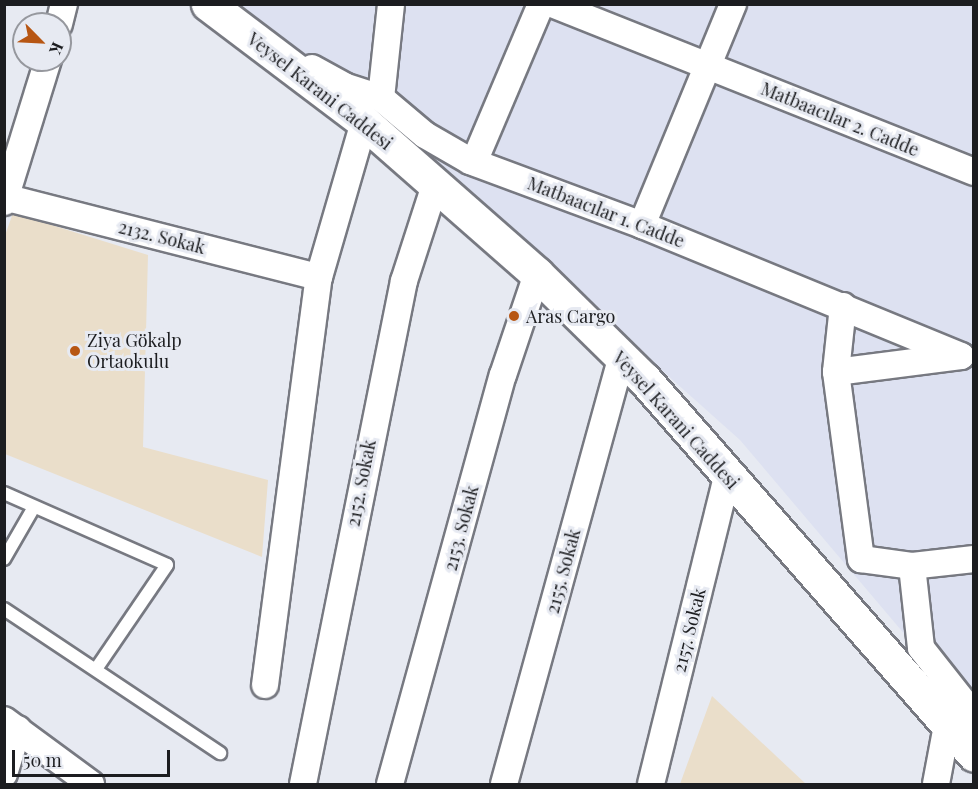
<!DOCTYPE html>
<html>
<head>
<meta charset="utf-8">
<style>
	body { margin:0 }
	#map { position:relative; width:978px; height:789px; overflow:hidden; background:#e7eaf2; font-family:"Playfair Display",serif }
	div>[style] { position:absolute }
	.built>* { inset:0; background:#dde1f1 }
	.education>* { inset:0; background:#eadeca }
	.roads { filter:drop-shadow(2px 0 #777981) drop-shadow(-2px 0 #777981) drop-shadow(0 2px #777981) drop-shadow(0 -2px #777981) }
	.lane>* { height:12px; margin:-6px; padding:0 6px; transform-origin:6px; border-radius:6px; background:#fff }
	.street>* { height:26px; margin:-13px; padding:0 13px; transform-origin:13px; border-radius:13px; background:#fff }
	.secondary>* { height:33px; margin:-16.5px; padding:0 16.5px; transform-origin:16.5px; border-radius:16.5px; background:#fff }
	.dots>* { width:16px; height:16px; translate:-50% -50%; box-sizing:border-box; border:3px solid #e7eaf2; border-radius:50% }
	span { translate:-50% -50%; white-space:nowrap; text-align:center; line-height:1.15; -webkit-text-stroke:6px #e7eaf2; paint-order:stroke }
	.street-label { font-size:18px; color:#1c1d20 }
	.poi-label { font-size:18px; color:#1c1d20 }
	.left { translate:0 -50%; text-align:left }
	.frame { position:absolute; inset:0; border:6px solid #1c1d20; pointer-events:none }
	.north { position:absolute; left:12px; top:12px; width:60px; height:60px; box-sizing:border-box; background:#e7eaf2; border:2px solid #96989e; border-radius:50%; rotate:114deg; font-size:16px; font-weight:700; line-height:24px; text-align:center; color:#1c1d20 }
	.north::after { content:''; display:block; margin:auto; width:21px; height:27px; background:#b75613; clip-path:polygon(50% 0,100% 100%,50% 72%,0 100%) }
	.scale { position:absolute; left:12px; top:750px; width:158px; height:27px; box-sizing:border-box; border:3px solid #1c1d20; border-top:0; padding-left:8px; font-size:18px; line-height:21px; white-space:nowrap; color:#1c1d20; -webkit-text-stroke:4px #e7eaf2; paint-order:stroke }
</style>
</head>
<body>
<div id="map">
	<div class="built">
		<i style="clip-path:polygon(214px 5px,973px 5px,973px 715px,740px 440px,414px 149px)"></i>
	</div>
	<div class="education">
		<i style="clip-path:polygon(13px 213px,148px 255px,143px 447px,268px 480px,262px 557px,5px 454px,4px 238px)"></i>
		<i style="clip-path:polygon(712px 696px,806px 784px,680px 784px)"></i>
	</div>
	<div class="roads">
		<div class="lane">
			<i style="left:4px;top:493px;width:178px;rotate:23.8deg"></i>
			<i style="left:167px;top:565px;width:126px;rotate:124.3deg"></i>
			<i style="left:4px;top:559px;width:60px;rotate:-60deg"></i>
			<i style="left:4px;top:609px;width:260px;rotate:33.7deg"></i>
		</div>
		<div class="street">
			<i style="left:552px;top:4px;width:454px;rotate:21.7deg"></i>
			<i style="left:59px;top:24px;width:21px;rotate:-76deg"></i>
			<i style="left:312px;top:68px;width:37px;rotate:29deg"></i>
			<i style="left:344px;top:86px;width:39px;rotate:18deg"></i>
			<i style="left:381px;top:98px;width:57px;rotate:40.1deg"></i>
			<i style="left:425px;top:135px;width:52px;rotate:30deg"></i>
			<i style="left:470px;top:161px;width:184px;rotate:20.4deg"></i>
			<i style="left:642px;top:225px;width:345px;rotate:22.3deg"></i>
			<i style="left:381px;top:98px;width:95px;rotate:-83.9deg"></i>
			<i style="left:474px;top:162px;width:172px;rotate:-67deg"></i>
			<i style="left:4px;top:197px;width:325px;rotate:14.3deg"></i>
			<i style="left:4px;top:202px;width:149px;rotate:-72.8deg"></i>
			<i style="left:642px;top:225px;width:239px;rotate:-67.6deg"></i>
			<i style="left:843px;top:306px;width:66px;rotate:96.1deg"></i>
			<i style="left:836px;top:372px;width:126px;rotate:-7.3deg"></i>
			<i style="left:836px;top:372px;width:189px;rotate:82.4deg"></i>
			<i style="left:861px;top:559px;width:51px;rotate:7.8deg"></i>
			<i style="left:974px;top:559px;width:62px;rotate:173.6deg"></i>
			<i style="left:912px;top:566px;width:82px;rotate:83.7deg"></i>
			<i style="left:921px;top:648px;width:85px;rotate:51.7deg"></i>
			<i style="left:265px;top:685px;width:412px;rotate:-82.5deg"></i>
			<i style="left:319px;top:277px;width:161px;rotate:-73.8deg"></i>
			<i style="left:4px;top:720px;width:108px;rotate:36.3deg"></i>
			<i style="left:4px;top:774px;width:47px;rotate:-72.7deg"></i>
			<i style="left:303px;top:784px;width:513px;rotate:-78.65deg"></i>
			<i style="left:404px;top:281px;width:101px;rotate:-72.1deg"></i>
			<i style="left:390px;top:784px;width:424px;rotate:-74.6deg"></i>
			<i style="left:503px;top:375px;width:107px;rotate:-71.4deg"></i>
			<i style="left:504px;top:784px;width:442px;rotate:-74.6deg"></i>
			<i style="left:651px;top:784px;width:317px;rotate:-76.1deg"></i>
			<i style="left:936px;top:784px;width:60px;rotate:-79.4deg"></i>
		</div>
		<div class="secondary">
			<i style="left:208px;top:4px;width:196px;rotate:37.1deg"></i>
			<i style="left:364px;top:122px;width:230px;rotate:41.3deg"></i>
			<i style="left:537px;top:274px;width:150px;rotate:44.5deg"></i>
			<i style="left:644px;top:379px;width:500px;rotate:48.7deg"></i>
		</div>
	</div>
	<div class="dots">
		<i style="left:514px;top:316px;background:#b75613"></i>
		<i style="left:75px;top:351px;background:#b75613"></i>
	</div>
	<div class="street-label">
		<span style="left:320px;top:91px;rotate:38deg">Veysel Karani Caddesi</span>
		<span style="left:840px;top:119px;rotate:22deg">Matbaacılar 2. Cadde</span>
		<span style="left:606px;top:212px;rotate:21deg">Matbaacılar 1. Cadde</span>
		<span style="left:162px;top:237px;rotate:14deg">2132. Sokak</span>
		<span style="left:676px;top:420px;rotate:48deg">Veysel Karani Caddesi</span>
		<span style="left:361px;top:483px;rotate:-79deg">2152. Sokak</span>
		<span style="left:461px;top:528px;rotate:-75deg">2153. Sokak</span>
		<span style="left:563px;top:571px;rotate:-75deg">2155. Sokak</span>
		<span style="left:689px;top:630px;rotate:-76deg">2157. Sokak</span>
	</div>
	<div class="poi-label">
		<span class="left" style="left:526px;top:316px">Aras Cargo</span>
		<span class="left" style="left:87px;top:351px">Ziya Gökalp<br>Ortaokulu</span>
	</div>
	<div class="frame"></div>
	<div class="north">K</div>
	<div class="scale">50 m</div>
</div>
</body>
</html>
